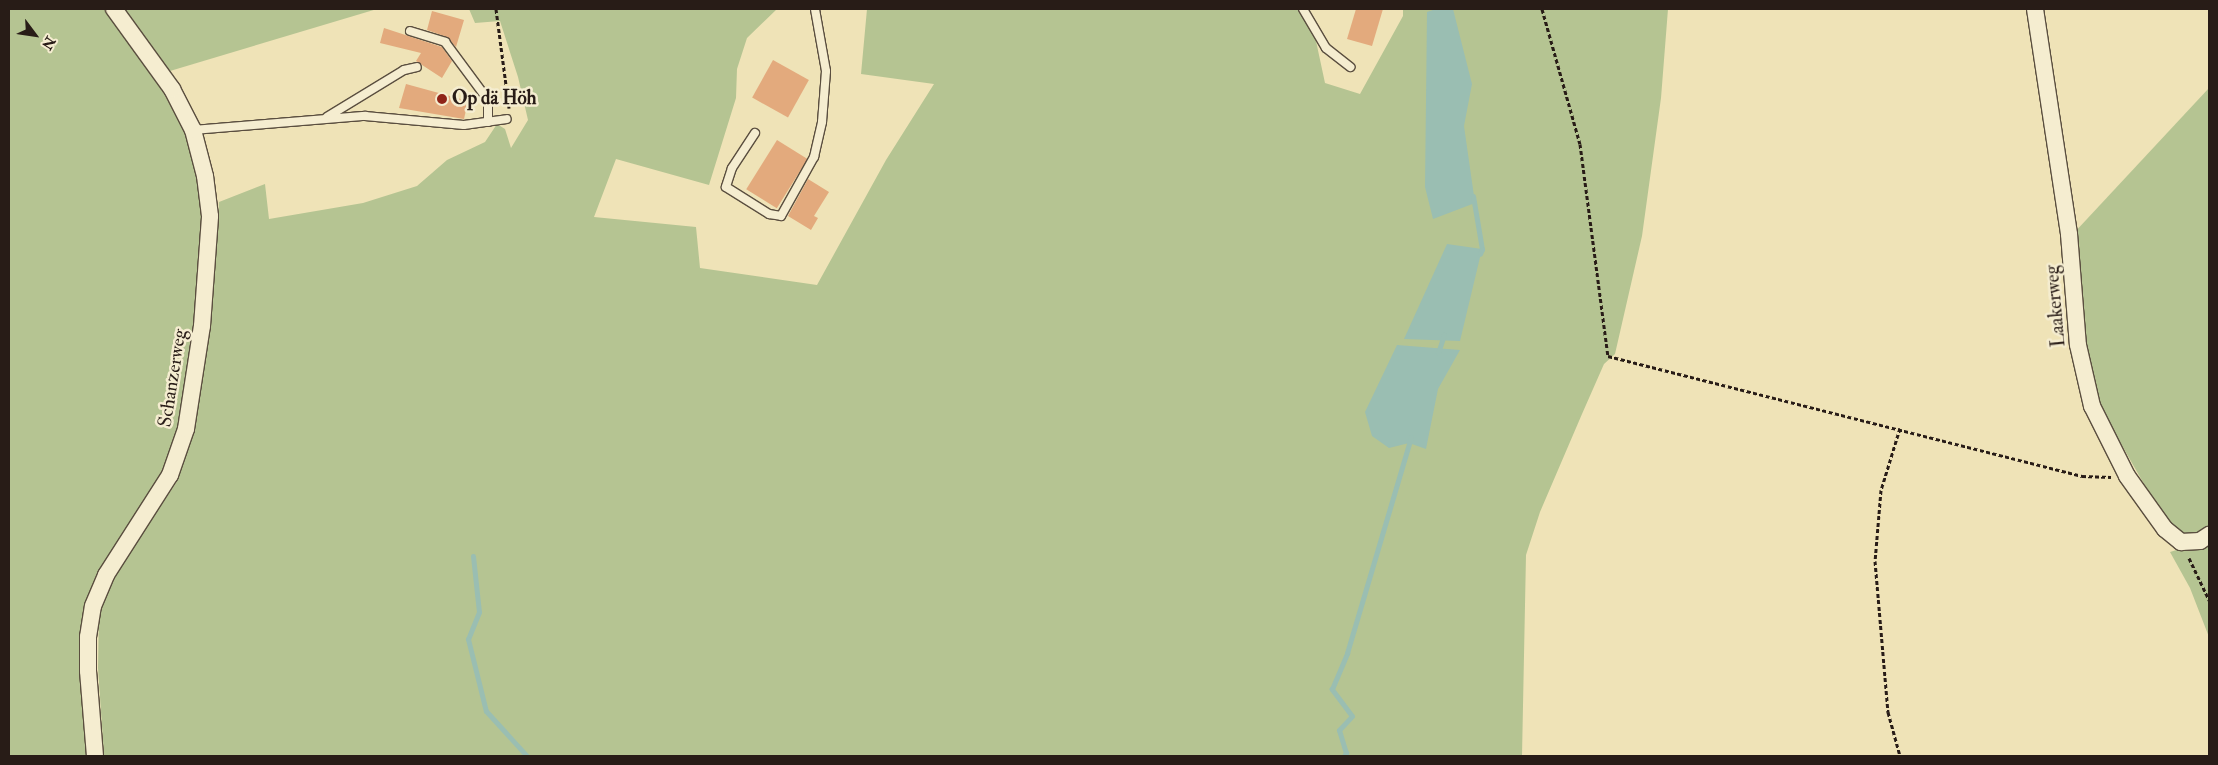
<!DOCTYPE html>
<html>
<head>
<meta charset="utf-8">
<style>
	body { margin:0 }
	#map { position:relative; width:2218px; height:765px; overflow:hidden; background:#efe3b7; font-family:"IM FELL Double Pica",serif }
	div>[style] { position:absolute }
	.green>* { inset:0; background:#b5c492 }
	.water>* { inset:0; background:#9abeb2 }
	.stream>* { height:5px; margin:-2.5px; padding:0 2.5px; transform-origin:2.5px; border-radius:2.5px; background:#9abeb2 }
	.building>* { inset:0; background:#e3aa7d; transform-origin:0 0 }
	.path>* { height:3px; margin-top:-1.5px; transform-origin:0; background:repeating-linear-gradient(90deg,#281c17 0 4px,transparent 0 6.5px) }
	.roads { filter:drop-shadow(1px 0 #5a4e3f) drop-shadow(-1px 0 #5a4e3f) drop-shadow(0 1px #5a4e3f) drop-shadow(0 -1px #5a4e3f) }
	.lane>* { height:8px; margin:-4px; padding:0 4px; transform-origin:4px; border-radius:4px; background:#f5edd0 }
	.street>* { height:16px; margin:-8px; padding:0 8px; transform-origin:8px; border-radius:8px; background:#f5edd0 }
	.dots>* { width:14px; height:14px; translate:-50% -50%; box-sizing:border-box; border:2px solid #f5edd0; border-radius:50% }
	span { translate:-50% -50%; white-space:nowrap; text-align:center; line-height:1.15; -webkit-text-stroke:5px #f5edd0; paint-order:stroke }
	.poi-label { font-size:19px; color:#281c17; font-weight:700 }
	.left { translate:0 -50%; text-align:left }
	.street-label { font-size:19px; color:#281c17 }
	.frame { position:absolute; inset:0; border:10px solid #281c17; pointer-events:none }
	.north { position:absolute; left:10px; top:10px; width:50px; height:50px; -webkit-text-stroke:4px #f5edd0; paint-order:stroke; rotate:121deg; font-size:14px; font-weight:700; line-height:20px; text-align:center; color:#281c17 }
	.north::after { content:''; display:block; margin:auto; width:18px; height:22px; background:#281c17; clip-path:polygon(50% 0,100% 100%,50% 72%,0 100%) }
</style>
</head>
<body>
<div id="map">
	<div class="green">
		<i style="clip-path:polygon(9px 9px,104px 9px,157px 81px,187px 136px,203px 205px,193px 348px,182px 425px,165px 475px,88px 606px,88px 756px,9px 756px)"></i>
		<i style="clip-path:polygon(123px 9px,377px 9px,170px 71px)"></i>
		<i style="clip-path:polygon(469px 9px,777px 9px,747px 38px,737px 69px,736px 98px,709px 185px,616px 159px,594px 217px,696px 227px,700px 268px,817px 285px,886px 160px,934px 84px,861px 74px,867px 9px,1298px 9px,1316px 41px,1325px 83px,1360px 94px,1403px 16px,1403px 9px,1668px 9px,1661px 98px,1642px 236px,1615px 354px,1604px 364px,1582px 414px,1540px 512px,1526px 555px,1522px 756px,104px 756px,98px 668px,99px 613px,110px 582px,176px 483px,195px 429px,212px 313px,219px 202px,265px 184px,269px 219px,363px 203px,417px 186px,447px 160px,485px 142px,497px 124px,505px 129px,511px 148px,528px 120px,518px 77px,500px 21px,475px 23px)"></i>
		<i style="clip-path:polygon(2209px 88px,2209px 529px,2203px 533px,2187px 536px,2168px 526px,2092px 393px,2082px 344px,2073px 234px)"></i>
		<i style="clip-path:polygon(2209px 540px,2209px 637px,2190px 588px,2170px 552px)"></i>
	</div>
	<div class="water">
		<i style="clip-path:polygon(1436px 9px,1453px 9px,1472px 84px,1464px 126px,1475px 203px,1433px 219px,1425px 187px,1427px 12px)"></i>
		<i style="clip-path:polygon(1447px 244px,1482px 249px,1460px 341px,1404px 339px)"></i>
		<i style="clip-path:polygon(1397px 345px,1460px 350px,1438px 389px,1426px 449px,1409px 443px,1389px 448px,1372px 436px,1365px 412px)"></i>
	</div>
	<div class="stream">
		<i style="left:1473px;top:196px;width:54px;rotate:80.4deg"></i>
		<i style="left:1482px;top:249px;width:5px;rotate:112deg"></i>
		<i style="left:1438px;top:353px;width:19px;rotate:-72deg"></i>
		<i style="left:473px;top:556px;width:56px;rotate:83.9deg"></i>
		<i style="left:479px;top:612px;width:29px;rotate:112deg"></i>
		<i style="left:468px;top:639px;width:74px;rotate:76deg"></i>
		<i style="left:486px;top:711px;width:61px;rotate:47.7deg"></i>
		<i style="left:1344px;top:756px;width:4px;rotate:-56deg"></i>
		<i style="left:1346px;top:753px;width:24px;rotate:-107deg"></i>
		<i style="left:1339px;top:730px;width:19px;rotate:-47deg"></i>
		<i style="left:1352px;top:716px;width:34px;rotate:-127deg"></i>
		<i style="left:1332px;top:689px;width:39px;rotate:-67deg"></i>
		<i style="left:1347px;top:653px;width:225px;rotate:-73.5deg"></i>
	</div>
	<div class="building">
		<i style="clip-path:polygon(1356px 9px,1383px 9px,1372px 46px,1347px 39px)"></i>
		<i style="clip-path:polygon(432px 11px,464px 20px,456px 47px,447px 37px,427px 30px)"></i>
		<i style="clip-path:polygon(384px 28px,442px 47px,452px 61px,442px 78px,416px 61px,421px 53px,380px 43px)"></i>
		<i style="left:773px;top:60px;width:41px;height:43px;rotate:29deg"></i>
		<i style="clip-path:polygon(406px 84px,468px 101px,464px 119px,399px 108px)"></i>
		<i style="left:777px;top:140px;width:36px;height:58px;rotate:32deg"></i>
		<i style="clip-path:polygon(808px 179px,829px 192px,814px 216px,818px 218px,811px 230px,788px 216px)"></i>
	</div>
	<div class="path">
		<i style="left:496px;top:9px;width:100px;rotate:82.5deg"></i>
		<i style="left:1542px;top:9px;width:140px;rotate:74.3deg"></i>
		<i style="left:1580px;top:144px;width:214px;rotate:82.5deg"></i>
		<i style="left:1608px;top:356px;width:489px;rotate:14.2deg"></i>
		<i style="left:2082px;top:476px;width:29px;rotate:2deg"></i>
		<i style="left:1900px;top:428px;width:65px;rotate:107deg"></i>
		<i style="left:1881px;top:490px;width:71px;rotate:94.8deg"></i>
		<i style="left:1875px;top:561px;width:152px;rotate:85.1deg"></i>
		<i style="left:1888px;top:712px;width:46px;rotate:74.7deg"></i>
		<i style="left:2189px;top:558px;width:47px;rotate:64.5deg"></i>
	</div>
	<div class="roads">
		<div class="lane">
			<i style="left:1303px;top:9px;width:45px;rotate:59.5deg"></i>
			<i style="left:1326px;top:48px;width:31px;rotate:38deg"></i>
			<i style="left:410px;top:31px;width:37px;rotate:17deg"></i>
			<i style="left:445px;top:42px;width:72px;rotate:53.4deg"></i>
			<i style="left:488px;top:100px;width:22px;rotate:90deg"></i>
			<i style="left:327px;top:117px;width:90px;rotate:-31.4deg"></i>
			<i style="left:404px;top:70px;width:13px;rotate:-13deg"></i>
			<i style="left:193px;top:130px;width:173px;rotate:-4.7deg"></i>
			<i style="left:365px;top:116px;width:99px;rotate:5.2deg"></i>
			<i style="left:464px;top:125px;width:43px;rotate:-7.9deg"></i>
			<i style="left:755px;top:133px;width:42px;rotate:123.3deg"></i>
			<i style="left:732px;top:168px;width:20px;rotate:108deg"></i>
			<i style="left:726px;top:187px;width:51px;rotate:32.1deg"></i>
			<i style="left:769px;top:214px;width:12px;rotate:9deg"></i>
			<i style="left:781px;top:216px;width:68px;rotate:-60.8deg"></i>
			<i style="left:814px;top:157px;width:36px;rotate:-77deg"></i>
			<i style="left:822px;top:122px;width:51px;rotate:-85.5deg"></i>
			<i style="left:826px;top:71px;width:63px;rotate:-100.1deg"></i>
		</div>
		<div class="street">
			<i style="left:2035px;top:9px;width:228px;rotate:81.4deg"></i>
			<i style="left:2069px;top:234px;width:111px;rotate:85.4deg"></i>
			<i style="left:2078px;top:345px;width:63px;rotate:77.1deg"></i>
			<i style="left:2092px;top:406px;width:78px;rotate:63.4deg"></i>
			<i style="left:2127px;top:476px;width:65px;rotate:54.4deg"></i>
			<i style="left:2165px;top:529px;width:21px;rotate:39deg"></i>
			<i style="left:2181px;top:542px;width:19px;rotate:-3deg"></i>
			<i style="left:2200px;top:541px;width:11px;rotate:-34deg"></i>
			<i style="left:95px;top:756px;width:85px;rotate:-94.7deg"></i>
			<i style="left:88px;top:671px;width:34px;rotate:-90deg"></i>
			<i style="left:88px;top:637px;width:31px;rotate:-81deg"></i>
			<i style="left:93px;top:606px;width:34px;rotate:-67deg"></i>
			<i style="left:106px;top:575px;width:119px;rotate:-57.4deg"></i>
			<i style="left:170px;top:475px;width:49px;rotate:-70.8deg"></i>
			<i style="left:186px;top:429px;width:104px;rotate:-81.2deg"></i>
			<i style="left:202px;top:326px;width:110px;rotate:-85.8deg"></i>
			<i style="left:210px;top:216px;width:40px;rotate:-97.1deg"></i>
			<i style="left:205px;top:176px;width:48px;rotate:-104.6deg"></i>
			<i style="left:193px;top:130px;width:46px;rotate:-117.1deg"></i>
			<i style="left:172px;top:89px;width:99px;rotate:-125.9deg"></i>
		</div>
	</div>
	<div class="dots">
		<i style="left:442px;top:99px;background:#8f2418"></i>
	</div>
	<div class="poi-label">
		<span class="left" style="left:452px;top:99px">Op dä Höh</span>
	</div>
	<div class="street-label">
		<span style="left:2056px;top:306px;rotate:-95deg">Laakerweg</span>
		<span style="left:173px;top:378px;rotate:-81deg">Schanzerweg</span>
	</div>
	<div class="frame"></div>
	<div class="north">N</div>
</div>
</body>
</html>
